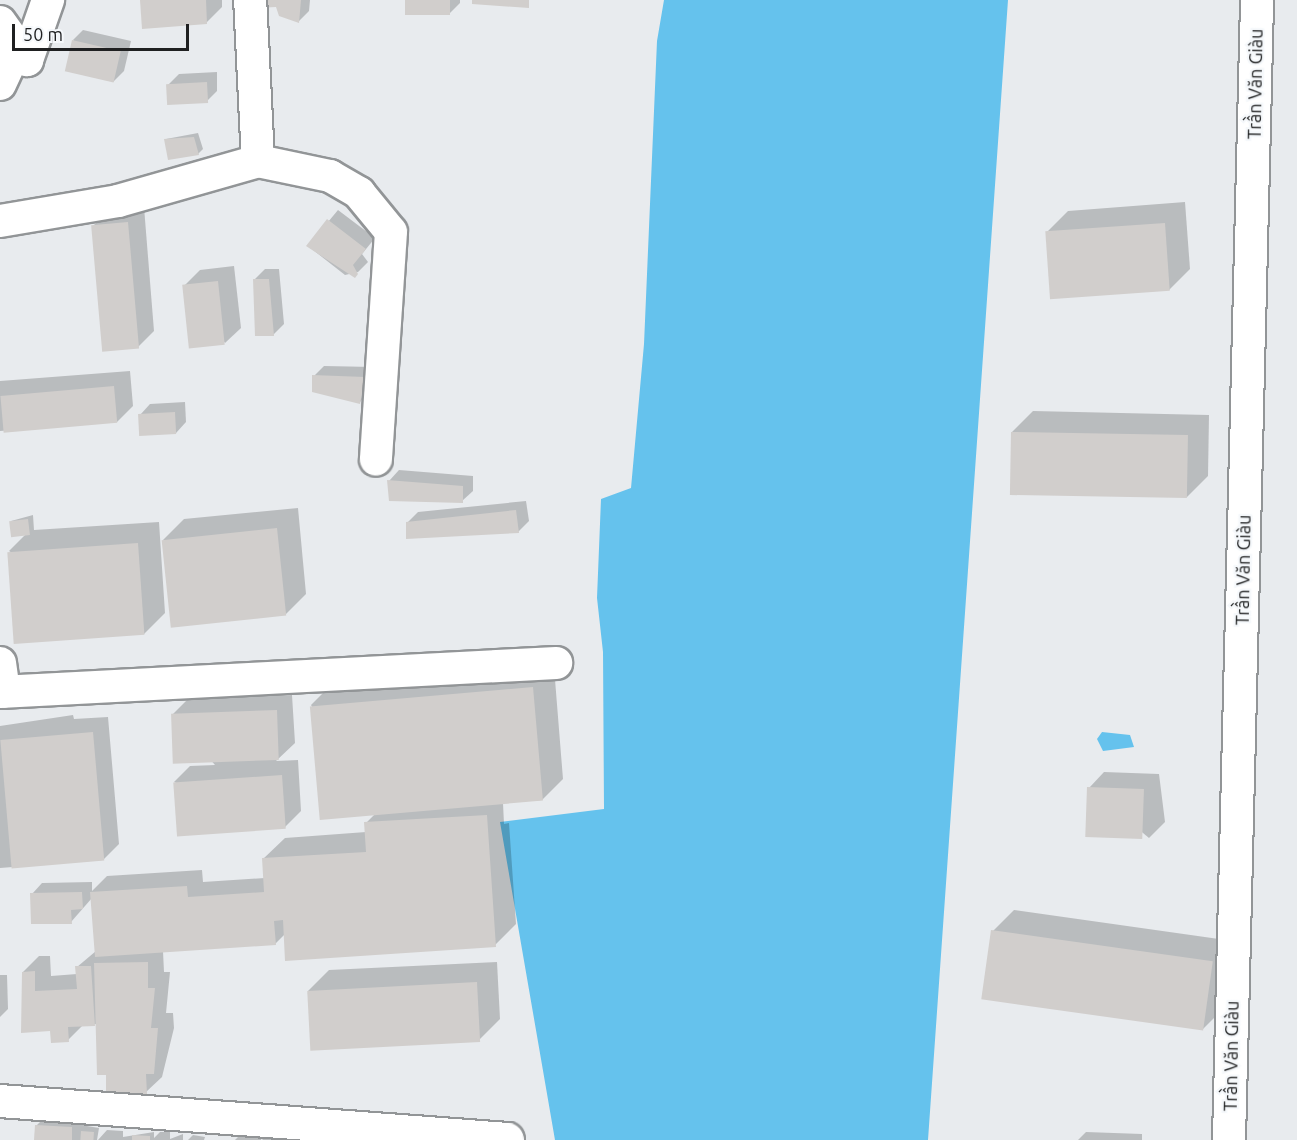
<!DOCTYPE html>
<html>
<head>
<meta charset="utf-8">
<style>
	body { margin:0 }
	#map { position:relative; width:1297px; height:1140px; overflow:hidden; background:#e8ebee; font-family:Ubuntu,sans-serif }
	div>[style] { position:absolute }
	.water>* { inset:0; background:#65c2ed }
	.shadow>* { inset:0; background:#0003 }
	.building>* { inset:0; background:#d1cecc; transform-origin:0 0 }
	.roads { filter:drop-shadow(2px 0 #929597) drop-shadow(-2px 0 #929597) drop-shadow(0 2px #929597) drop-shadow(0 -2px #929597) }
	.minor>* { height:32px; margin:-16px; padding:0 16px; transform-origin:16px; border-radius:16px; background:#fff }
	span { translate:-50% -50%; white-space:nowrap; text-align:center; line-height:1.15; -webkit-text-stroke:4.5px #f5f8fb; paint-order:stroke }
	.street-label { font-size:18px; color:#1f2021 }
	.scale { position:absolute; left:12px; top:24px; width:177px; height:27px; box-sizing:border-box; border:3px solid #1f2021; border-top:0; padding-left:8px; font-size:18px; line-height:21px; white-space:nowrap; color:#1f2021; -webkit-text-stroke:4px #f5f8fb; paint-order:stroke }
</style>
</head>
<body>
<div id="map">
	<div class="water">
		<i style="clip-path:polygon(664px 0,1008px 0,928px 1140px,555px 1140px,500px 822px,604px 809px,603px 652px,597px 598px,601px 499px,631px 488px,644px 344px,657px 41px)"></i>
		<i style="clip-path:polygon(1102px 732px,1130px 735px,1134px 747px,1103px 751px,1097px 739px)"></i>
	</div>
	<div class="shadow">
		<i style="clip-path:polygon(142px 0,222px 0,222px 7px,206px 23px)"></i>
		<i style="clip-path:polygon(258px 0,310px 0,309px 11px,299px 21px,277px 5px)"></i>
		<i style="clip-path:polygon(406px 0,460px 0,460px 3px,450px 13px)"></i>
		<i style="clip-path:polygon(83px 30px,131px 41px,124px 71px,113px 82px,73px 40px)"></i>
		<i style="clip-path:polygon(217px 72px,217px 91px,207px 101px,168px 85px,179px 74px)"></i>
		<i style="clip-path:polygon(198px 133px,203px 149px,198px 154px,166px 139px)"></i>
		<i style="clip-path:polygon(1185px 202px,1190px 269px,1169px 290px,1047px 232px,1068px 211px)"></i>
		<i style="clip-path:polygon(144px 207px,154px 331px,138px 347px,93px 226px,109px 210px)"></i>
		<i style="clip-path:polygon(338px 210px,375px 238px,362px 254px,368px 262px,358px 272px,345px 275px,308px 246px)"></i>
		<i style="clip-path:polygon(234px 266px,241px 328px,225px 343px,184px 286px,200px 270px)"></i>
		<i style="clip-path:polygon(265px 269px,279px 269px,284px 324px,273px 335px,255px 279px)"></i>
		<i style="clip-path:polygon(324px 366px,374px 367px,370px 391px,360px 402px,314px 376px)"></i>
		<i style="clip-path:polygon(130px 371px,133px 406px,117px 422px,0 431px,0 381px)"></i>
		<i style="clip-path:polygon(185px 402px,186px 422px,176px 433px,140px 415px,150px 404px)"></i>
		<i style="clip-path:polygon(1033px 411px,1209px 415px,1208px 476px,1187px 497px,1012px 432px)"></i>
		<i style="clip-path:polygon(399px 470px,473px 476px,473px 491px,462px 501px,389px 481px)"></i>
		<i style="clip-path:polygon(526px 501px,529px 521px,518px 532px,408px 522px,418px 512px)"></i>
		<i style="clip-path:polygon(298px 508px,306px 594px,285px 615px,163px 540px,184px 519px)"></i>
		<i style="clip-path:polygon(33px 515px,34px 530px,159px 522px,165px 613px,144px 634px,9px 551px,27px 533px,11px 521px)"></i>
		<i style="clip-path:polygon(554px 667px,563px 779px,542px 800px,503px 803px,504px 824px,509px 823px,516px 924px,495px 945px,285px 934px,275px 944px,163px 951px,164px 972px,170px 972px,166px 1013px,173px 1013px,174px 1028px,162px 1077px,146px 1092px,107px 1073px,97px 1024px,83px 1025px,68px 1040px,52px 1029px,23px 972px,39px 956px,50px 956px,51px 976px,77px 974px,77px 967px,96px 951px,92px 898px,71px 922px,32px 894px,42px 883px,92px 882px,92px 891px,107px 876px,202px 870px,203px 882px,265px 878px,263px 859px,285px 838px,366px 832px,366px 823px,376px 813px,311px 705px,332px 684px)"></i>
		<i style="clip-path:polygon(292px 695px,295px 743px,276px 761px,298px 760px,301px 811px,285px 827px,174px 782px,190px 766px,215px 765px,172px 715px,188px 699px)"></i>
		<i style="clip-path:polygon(73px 715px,74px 719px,108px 717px,119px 844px,103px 860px,0 868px,0 726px)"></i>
		<i style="clip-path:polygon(1104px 772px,1159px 774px,1165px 822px,1149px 838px,1089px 788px)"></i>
		<i style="clip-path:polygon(1014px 910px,1233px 941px,1224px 1008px,1203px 1029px,993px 931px)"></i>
		<i style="clip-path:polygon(497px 962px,500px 1019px,479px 1040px,308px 991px,329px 970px)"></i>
		<i style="clip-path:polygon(0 975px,7px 975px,8px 1009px,0 1017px)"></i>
		<i style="clip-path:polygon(52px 1110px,87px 1112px,87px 1126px,99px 1128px,97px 1140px,35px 1140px,36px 1126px)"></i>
		<i style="clip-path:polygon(107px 1130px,123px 1131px,123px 1137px,154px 1132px,154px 1138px,160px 1132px,170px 1132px,170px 1139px,183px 1134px,183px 1140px,98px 1140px)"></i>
		<i style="clip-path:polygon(244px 1131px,262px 1131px,261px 1140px,235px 1140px)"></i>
		<i style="clip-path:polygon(1086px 1132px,1142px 1134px,1142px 1140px,1078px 1140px)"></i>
		<i style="clip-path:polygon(268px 1134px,289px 1136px,289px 1140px,262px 1140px)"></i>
		<i style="clip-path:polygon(193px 1135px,205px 1137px,204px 1140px,188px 1140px)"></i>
	</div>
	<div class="building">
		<i style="clip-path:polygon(140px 0,206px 0,207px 24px,142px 29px)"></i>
		<i style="clip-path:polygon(257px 0,301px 0,299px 23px,279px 16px,276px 7px,256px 8px)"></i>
		<i style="left:405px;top:0;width:45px;height:15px"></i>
		<i style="clip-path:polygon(472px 0,529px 0,529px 8px,472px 4px)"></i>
		<i style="left:72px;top:40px;width:50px;height:32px;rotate:13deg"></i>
		<i style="left:207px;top:82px;width:21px;height:41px;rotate:87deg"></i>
		<i style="clip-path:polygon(194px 137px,199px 155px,168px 160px,164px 139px)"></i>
		<i style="clip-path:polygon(327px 219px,366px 249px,353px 265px,358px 274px,355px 278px,306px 246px)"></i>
		<i style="left:128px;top:222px;width:127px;height:37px;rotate:85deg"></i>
		<i style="left:1165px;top:223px;width:68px;height:120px;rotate:86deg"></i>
		<i style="clip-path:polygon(253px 279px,269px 279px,274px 336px,255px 336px)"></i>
		<i style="left:218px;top:281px;width:64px;height:36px;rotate:84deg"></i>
		<i style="clip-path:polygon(312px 375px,365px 377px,360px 404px,312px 392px)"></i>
		<i style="left:114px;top:386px;width:37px;height:114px;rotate:85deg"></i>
		<i style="left:175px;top:412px;width:22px;height:37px;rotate:87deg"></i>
		<i style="left:1011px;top:432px;width:177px;height:63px;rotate:1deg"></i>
		<i style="clip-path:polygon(387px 480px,463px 486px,463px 503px,389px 501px)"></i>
		<i style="clip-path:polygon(516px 510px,519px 533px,406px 539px,406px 522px)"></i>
		<i style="left:28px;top:519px;width:16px;height:19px;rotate:83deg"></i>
		<i style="left:277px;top:528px;width:88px;height:116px;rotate:84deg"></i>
		<i style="left:138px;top:543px;width:92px;height:131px;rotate:86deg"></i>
		<i style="left:533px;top:687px;width:114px;height:224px;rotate:85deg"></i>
		<i style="left:277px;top:710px;width:50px;height:106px;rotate:88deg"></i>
		<i style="left:93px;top:732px;width:129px;height:93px;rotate:85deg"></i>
		<i style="left:282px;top:775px;width:54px;height:109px;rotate:86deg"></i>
		<i style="left:1087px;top:787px;width:57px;height:50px;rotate:2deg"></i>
		<i style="clip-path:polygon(487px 815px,496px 947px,285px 961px,283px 920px,274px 921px,276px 945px,95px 957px,90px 892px,187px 886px,188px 897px,264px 892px,262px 858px,366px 852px,364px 822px)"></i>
		<i style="clip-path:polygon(82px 892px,83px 909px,71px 910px,72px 924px,31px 924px,30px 893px)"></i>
		<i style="left:991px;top:930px;width:224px;height:70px;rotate:8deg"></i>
		<i style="clip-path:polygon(148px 962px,148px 988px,155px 988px,151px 1028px,158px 1028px,154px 1074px,146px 1074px,147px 1094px,106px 1094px,106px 1075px,97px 1075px,94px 963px)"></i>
		<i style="clip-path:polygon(75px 966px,91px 966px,95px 1026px,68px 1027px,69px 1042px,51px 1043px,50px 1031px,21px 1033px,22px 972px,35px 971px,35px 991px,77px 989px)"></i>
		<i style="left:477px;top:982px;width:60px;height:170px;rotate:87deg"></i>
		<i style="clip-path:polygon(35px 1125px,72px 1127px,72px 1140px,34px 1140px)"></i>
		<i style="left:81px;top:1131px;width:13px;height:9px;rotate:4deg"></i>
		<i style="clip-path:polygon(132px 1135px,150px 1136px,150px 1140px,132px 1140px)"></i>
	</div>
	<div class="roads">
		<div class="minor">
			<i style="left:0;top:22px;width:47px;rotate:54.6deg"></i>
			<i style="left:27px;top:60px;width:64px;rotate:-70.7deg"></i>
			<i style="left:0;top:84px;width:38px;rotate:-65deg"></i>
			<i style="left:258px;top:161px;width:74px;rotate:11.8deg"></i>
			<i style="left:330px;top:176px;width:34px;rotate:30deg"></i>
			<i style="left:359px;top:193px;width:50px;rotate:50.6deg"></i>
			<i style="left:391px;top:232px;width:228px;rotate:93.8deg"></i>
			<i style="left:0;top:221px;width:120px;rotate:-9.6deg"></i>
			<i style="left:118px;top:201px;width:146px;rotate:-15.9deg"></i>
			<i style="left:258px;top:161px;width:161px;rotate:-92.8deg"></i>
			<i style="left:0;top:663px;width:29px;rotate:82deg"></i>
			<i style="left:0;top:692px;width:557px;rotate:-2.99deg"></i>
			<i style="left:0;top:1101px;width:509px;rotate:4.28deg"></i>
			<i style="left:1229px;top:1140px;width:1140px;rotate:-88.59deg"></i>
		</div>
	</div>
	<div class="street-label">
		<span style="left:1255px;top:84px;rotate:-89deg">Trần Văn Giàu</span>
		<span style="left:1243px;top:570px;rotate:-89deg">Trần Văn Giàu</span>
		<span style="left:1231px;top:1056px;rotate:-89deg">Trần Văn Giàu</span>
	</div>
	<div class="scale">50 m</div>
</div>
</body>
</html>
